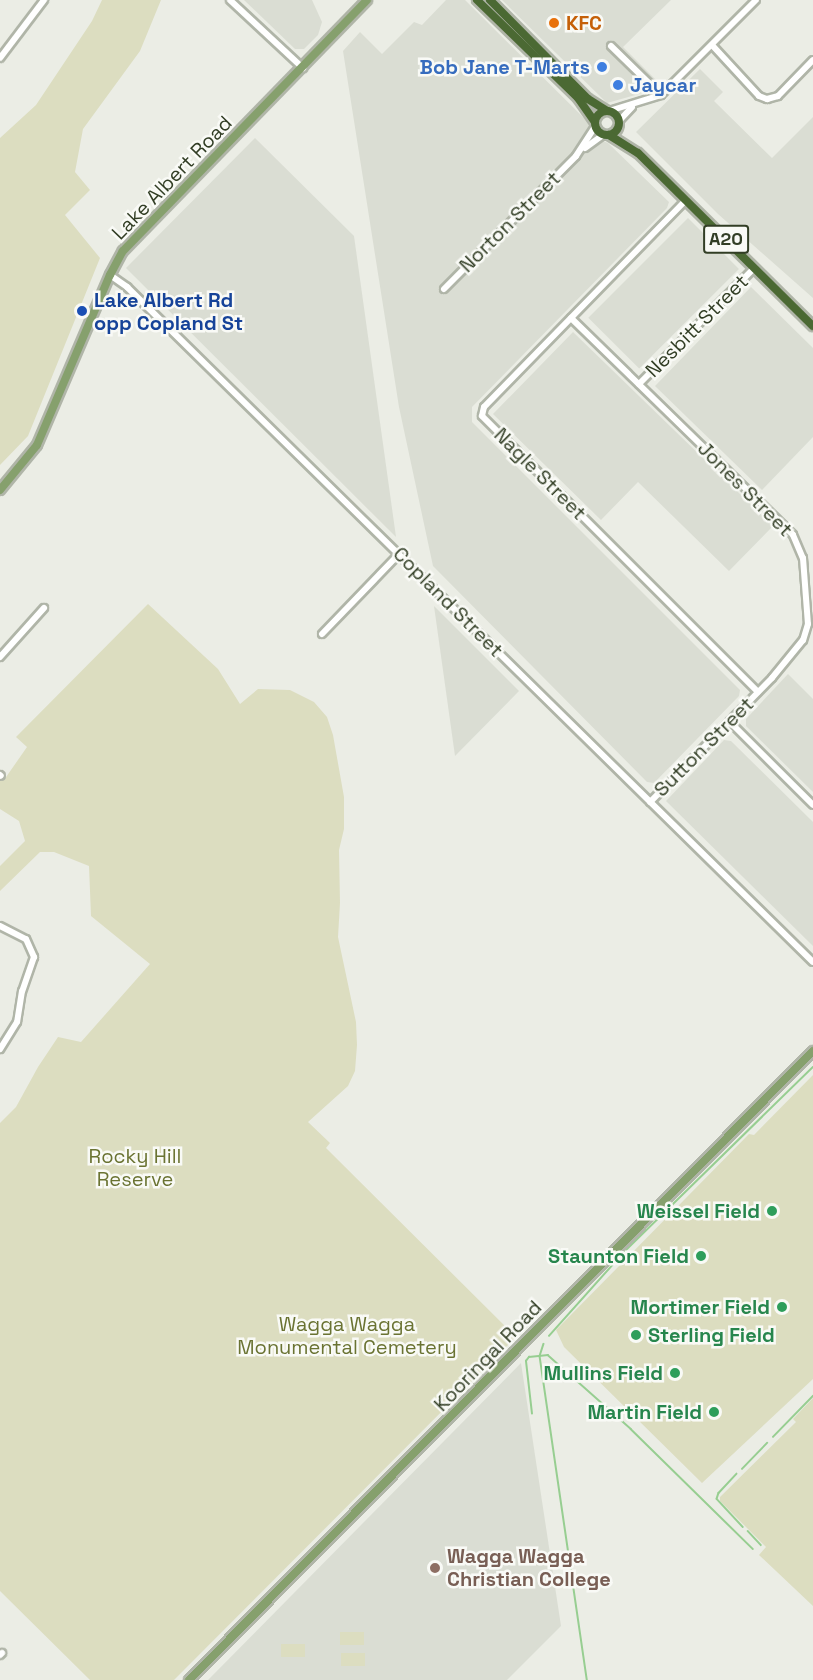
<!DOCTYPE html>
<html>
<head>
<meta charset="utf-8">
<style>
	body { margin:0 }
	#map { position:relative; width:813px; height:1680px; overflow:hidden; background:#ebede5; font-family:"Space Grotesk",sans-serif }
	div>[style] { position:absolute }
	.built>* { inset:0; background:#daddd3; transform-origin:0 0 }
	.green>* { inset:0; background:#dcddc0; transform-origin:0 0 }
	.stream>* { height:1.5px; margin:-0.75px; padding:0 0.75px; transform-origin:0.75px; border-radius:0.75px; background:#97ce91 }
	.roads { filter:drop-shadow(2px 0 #b0b5a8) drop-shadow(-2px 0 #b0b5a8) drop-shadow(0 2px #b0b5a8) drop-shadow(0 -2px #b0b5a8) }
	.minor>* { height:6px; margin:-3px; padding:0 3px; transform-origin:3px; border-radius:3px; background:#fff }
	.major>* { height:8px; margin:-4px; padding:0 4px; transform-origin:4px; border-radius:4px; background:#86a06d }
	.highway>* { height:8px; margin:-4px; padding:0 4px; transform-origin:4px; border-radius:4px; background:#4b6933 }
	.highway>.ring { margin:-4px; padding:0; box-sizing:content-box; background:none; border:8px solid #4b6933; border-radius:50% }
	.dots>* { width:16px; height:16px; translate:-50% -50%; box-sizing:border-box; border:3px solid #f9faf6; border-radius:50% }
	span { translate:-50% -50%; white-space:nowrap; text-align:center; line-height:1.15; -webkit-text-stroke:5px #f9faf6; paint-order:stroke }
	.shield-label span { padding:2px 4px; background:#f9faf6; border:2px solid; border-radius:4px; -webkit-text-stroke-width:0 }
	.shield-label { font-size:18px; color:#323e25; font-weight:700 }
	.food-label { font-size:20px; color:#c56008; font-weight:700 }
	.left { translate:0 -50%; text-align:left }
	.shop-label { font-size:20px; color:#366cbe; font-weight:700 }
	.right { translate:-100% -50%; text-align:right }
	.street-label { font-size:20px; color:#323e25 }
	.transit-label { font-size:20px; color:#164399; font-weight:700 }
	.park-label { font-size:20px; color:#6a7332 }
	.leisure-label { font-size:20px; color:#27864d; font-weight:700 }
	.education-label { font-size:20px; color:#785e54; font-weight:700 }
</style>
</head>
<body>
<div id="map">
	<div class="built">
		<i style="clip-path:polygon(244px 0,312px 0,322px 22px,318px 35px,304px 49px,295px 49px)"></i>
		<i style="clip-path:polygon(446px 0,465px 0,590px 124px,590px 128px,603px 141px,608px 143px,669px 202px,667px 208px,472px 407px,472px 422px,740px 690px,739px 696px,654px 783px,647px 782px,433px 566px,399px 407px,343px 51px,360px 32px,382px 54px,414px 22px,422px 25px)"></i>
		<i style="clip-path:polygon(502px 0,671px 0,623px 47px,660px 84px,639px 94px,607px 103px)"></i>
		<i style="clip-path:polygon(700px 69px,723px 92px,714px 101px,772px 158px,813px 117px,813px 298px,718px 214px,636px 132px)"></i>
		<i style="clip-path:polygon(255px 138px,354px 236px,396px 537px,126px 268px)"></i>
		<i style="left:688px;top:218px;width:72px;height:141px;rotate:45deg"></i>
		<i style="clip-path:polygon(751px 287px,813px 348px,813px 437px,762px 490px,655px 386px)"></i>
		<i style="clip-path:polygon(573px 332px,773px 526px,729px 571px,638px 482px,601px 520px,493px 414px)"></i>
		<i style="clip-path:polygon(434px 606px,519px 691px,455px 756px)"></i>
		<i style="clip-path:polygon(788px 674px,813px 699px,813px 792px,746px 726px,746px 719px)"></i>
		<i style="clip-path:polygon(724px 740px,731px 741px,813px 822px,813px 946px,666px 801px)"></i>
		<i style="clip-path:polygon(521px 1363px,561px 1626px,507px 1680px,208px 1680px)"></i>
	</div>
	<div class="green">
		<i style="clip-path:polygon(102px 0,161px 0,140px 51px,83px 129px,75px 172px,90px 190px,65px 215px,100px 258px,28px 436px,0 465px,0 138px,36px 105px,92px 21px)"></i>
		<i style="clip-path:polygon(148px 604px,218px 669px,240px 704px,258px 689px,290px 690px,314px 702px,327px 717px,333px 735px,344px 797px,344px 829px,339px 850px,340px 903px,338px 937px,356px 1022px,357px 1045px,355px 1071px,348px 1086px,308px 1122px,330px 1143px,326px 1148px,516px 1337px,174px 1680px,90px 1680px,0 1591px,0 1123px,16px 1107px,38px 1067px,58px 1037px,81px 1042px,150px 964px,91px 916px,89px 866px,54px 852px,40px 852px,0 891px,0 866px,25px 841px,19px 821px,0 809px,0 778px,4px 780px,27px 747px,16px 737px)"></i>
		<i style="clip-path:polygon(813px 1075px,813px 1379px,702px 1483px,564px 1347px,556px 1330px,749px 1134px,754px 1135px)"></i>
		<i style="clip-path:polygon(813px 1398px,813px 1606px,759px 1555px,766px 1547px,720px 1501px,720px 1497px,796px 1422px,793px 1419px)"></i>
		<i style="left:340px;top:1632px;width:24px;height:13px"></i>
		<i style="left:281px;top:1644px;width:24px;height:13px"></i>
		<i style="left:365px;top:1653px;width:13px;height:24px;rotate:90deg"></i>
	</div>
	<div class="stream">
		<i style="left:549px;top:1336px;width:113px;rotate:-48.2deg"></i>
		<i style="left:624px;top:1252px;width:264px;rotate:-44.4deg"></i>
		<i style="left:544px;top:1344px;width:13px;rotate:108deg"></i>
		<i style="left:540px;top:1356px;width:327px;rotate:81.7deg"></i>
		<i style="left:532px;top:1414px;width:53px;rotate:-96.5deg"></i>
		<i style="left:526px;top:1361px;width:5px;rotate:-53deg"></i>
		<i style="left:529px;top:1357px;width:19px;rotate:-6deg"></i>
		<i style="left:548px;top:1355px;width:111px;rotate:41.7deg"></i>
		<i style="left:631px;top:1429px;width:171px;rotate:44.5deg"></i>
		<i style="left:773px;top:1437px;width:57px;rotate:-45.7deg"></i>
		<i style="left:742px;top:1469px;width:36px;rotate:-46deg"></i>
		<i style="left:737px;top:1474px;width:26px;rotate:133deg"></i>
		<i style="left:719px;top:1493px;width:6px;rotate:108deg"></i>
		<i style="left:717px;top:1499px;width:38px;rotate:47deg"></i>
		<i style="left:748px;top:1531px;width:19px;rotate:47deg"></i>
	</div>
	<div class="roads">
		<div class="minor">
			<i style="left:230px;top:0;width:100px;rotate:43deg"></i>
			<i style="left:712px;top:45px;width:69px;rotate:47.3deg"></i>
			<i style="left:759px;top:96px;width:9px;rotate:21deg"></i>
			<i style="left:767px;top:99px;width:11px;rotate:-15deg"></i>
			<i style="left:778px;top:96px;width:50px;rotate:-45.8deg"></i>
			<i style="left:611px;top:46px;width:70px;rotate:44.4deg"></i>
			<i style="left:0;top:58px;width:73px;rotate:-52.8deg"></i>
			<i style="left:609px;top:111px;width:54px;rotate:-17.1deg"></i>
			<i style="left:661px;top:95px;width:134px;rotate:-45deg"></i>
			<i style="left:619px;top:121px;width:19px;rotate:-47deg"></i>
			<i style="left:585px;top:148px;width:22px;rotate:-36deg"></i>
			<i style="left:686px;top:200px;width:289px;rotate:134.3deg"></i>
			<i style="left:484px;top:407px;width:9px;rotate:103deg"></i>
			<i style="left:482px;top:416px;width:390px;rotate:45deg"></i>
			<i style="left:110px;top:275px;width:21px;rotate:35deg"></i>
			<i style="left:127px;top:287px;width:962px;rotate:44.54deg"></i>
			<i style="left:444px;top:289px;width:187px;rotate:-45.2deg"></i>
			<i style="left:576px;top:156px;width:35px;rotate:-57deg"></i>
			<i style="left:571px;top:318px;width:310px;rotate:44.3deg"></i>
			<i style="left:793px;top:535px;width:25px;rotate:67deg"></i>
			<i style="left:803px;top:558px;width:66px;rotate:85.7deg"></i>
			<i style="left:808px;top:624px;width:17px;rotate:107deg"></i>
			<i style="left:803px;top:640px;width:49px;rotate:129.2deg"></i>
			<i style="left:772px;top:678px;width:174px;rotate:134.5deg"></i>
			<i style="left:639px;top:384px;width:163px;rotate:-45.2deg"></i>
			<i style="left:322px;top:634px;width:111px;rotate:-46.1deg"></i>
			<i style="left:0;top:657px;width:66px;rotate:-48.1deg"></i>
			<i style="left:730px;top:722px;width:117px;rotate:45deg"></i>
			<i style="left:0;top:775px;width:1px;rotate:45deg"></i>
			<i style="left:0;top:926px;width:29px;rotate:27deg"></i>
			<i style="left:26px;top:939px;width:20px;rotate:66deg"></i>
			<i style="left:34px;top:957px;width:36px;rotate:109deg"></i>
			<i style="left:22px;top:991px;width:31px;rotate:99deg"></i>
			<i style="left:17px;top:1022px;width:32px;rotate:122deg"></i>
			<i style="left:0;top:1655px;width:3px;rotate:-45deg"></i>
		</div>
		<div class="major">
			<i style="left:0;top:490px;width:58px;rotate:-50.6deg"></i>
			<i style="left:37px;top:445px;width:185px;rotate:-66.8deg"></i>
			<i style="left:110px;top:275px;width:27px;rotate:-62deg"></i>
			<i style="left:123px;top:251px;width:350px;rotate:-45.8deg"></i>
			<i style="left:189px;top:1680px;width:886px;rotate:-45.23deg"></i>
		</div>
		<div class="highway">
			<i style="left:477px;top:0;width:141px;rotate:44.1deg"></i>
			<i style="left:578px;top:98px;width:29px;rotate:55deg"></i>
			<i style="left:490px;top:0;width:139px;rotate:45.3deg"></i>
			<i style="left:588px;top:99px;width:22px;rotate:32deg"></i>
			<i class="ring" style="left:595px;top:111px;width:16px;height:16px"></i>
			<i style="left:609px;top:135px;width:34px;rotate:32deg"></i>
			<i style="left:638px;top:153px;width:246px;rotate:44.7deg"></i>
		</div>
	</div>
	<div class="dots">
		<i style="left:554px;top:23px;background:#e8710a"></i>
		<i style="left:602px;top:67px;background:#3f7fe0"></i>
		<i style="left:618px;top:85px;background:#3f7fe0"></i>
		<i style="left:82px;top:311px;background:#1a4fb4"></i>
		<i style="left:772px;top:1211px;background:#2e9e5b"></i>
		<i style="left:701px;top:1256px;background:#2e9e5b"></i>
		<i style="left:782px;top:1307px;background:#2e9e5b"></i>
		<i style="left:636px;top:1335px;background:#2e9e5b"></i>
		<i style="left:675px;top:1373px;background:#2e9e5b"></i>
		<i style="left:714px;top:1412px;background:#2e9e5b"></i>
		<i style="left:435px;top:1568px;background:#8d6e63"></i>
	</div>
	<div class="shield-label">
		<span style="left:726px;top:239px">A20</span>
	</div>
	<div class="food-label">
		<span class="left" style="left:566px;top:23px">KFC</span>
	</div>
	<div class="shop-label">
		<span class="right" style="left:590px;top:67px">Bob Jane T-Marts</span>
		<span class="left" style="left:630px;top:85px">Jaycar</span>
	</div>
	<div class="street-label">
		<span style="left:172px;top:178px;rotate:-46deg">Lake Albert Road</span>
		<span style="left:510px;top:222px;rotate:-45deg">Norton Street</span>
		<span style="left:697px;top:326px;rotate:-45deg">Nesbitt Street</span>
		<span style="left:540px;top:474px;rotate:45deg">Nagle Street</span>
		<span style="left:745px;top:489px;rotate:45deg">Jones Street</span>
		<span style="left:448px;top:602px;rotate:45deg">Copland Street</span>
		<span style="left:704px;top:747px;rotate:-45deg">Sutton Street</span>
		<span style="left:488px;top:1356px;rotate:-46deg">Kooringal Road</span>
	</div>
	<div class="transit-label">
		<span class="left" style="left:94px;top:312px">Lake Albert Rd<br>opp Copland St</span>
	</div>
	<div class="park-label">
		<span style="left:135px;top:1168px">Rocky Hill<br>Reserve</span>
		<span style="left:347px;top:1336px">Wagga Wagga<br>Monumental Cemetery</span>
	</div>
	<div class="leisure-label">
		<span class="right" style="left:760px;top:1211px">Weissel Field</span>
		<span class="right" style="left:689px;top:1256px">Staunton Field</span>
		<span class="right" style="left:770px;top:1307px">Mortimer Field</span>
		<span class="left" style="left:648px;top:1335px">Sterling Field</span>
		<span class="right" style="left:663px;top:1373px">Mullins Field</span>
		<span class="right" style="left:702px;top:1412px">Martin Field</span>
	</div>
	<div class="education-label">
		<span class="left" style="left:447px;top:1568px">Wagga Wagga<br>Christian College</span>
	</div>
</div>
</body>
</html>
